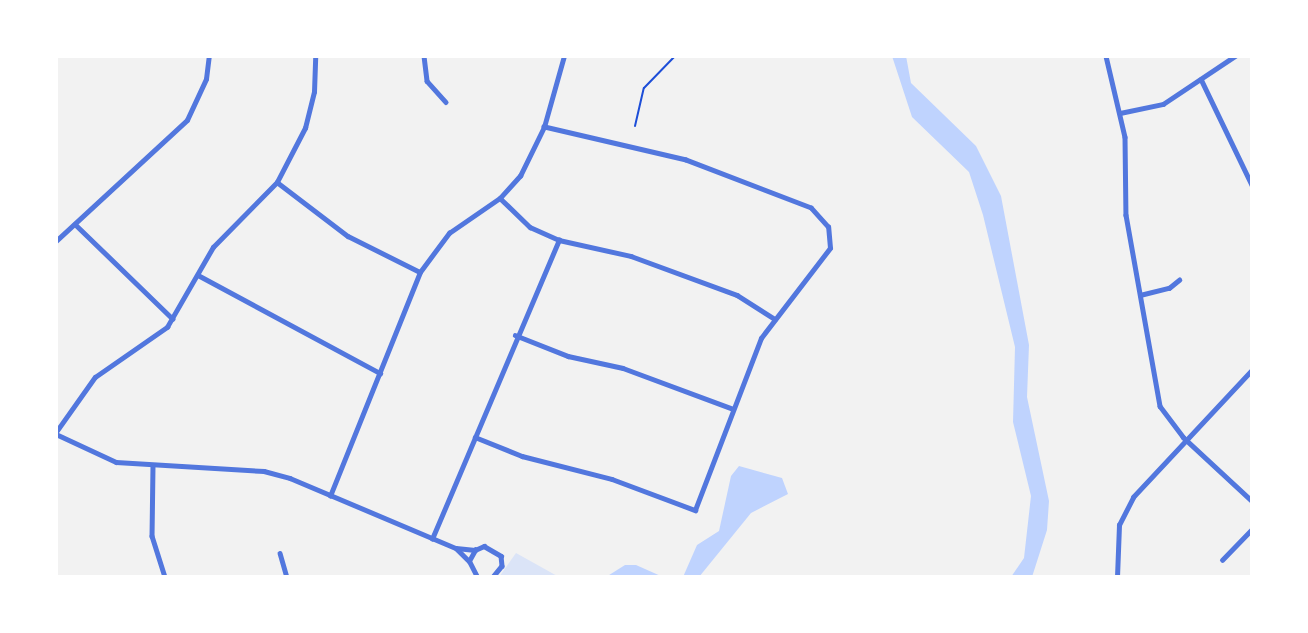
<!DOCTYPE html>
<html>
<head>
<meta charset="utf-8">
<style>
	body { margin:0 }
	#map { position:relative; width:1308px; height:633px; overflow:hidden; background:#f2f2f2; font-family:Ubuntu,sans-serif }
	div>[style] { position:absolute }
	.green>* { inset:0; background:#dbe4f7 }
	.water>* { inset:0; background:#bfd3fe }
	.path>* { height:2px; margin:-1px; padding:0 1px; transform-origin:1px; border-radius:1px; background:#1d4ed8 }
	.minor>* { height:4.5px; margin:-2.25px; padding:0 2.25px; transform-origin:2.25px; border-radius:2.25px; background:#5277de }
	span { translate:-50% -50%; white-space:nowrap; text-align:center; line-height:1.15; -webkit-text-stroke:7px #fff; paint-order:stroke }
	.frame { position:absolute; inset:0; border:58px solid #fff; pointer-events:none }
</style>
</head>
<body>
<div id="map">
	<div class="green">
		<i style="clip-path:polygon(516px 553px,559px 577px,499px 577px)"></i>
	</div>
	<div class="water">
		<i style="clip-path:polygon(892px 56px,906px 56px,911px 83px,976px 146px,1001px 196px,1029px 345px,1027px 397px,1049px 501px,1047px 530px,1032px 577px,1011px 577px,1024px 558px,1031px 496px,1013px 422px,1015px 347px,983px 215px,969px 172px,912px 117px)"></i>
		<i style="clip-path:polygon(739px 466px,782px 478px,788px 494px,751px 513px,699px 577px,683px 577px,697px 545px,719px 531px,731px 476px)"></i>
		<i style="clip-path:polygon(625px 565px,636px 565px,663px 577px,606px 577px)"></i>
	</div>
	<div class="path">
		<i style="left:635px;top:126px;width:39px;rotate:-77deg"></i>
		<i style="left:644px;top:88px;width:45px;rotate:-45.9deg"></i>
	</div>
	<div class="minor">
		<i style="left:424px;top:56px;width:25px;rotate:83deg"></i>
		<i style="left:427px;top:81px;width:28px;rotate:48deg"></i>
		<i style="left:1106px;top:56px;width:83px;rotate:76.8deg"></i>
		<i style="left:1125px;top:137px;width:78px;rotate:89.3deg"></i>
		<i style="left:1126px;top:215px;width:194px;rotate:79.9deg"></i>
		<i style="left:1160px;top:406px;width:39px;rotate:53deg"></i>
		<i style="left:1183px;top:437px;width:94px;rotate:42.8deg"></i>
		<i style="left:1201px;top:79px;width:118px;rotate:64.3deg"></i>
		<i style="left:1120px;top:113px;width:44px;rotate:-11.8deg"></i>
		<i style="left:1163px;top:104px;width:87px;rotate:-33.7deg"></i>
		<i style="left:277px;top:182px;width:89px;rotate:37.3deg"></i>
		<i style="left:348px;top:236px;width:80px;rotate:26.6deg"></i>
		<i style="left:500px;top:198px;width:42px;rotate:44deg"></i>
		<i style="left:530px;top:227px;width:32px;rotate:24deg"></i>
		<i style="left:559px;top:240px;width:74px;rotate:12.5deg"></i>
		<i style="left:631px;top:256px;width:113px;rotate:20.2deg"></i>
		<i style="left:737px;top:295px;width:45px;rotate:32.3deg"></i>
		<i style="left:75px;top:224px;width:136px;rotate:44.1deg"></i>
		<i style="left:56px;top:241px;width:178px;rotate:-42.7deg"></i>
		<i style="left:187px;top:120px;width:45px;rotate:-65.1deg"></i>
		<i style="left:206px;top:79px;width:23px;rotate:-83deg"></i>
		<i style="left:198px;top:275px;width:207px;rotate:28.3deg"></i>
		<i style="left:1140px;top:295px;width:30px;rotate:-14deg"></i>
		<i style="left:1169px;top:288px;width:13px;rotate:-39deg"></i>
		<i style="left:515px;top:335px;width:57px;rotate:21.6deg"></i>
		<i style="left:568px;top:356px;width:56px;rotate:12.3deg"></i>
		<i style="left:623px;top:368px;width:117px;rotate:20.4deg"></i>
		<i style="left:56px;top:432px;width:67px;rotate:-54.7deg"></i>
		<i style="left:95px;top:377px;width:88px;rotate:-34.8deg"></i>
		<i style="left:167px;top:327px;width:92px;rotate:-60.1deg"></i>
		<i style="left:213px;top:247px;width:91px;rotate:-45.4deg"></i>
		<i style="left:277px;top:182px;width:61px;rotate:-62.6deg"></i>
		<i style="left:305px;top:128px;width:37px;rotate:-76deg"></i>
		<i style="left:314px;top:92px;width:36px;rotate:-88deg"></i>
		<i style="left:56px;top:434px;width:66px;rotate:25deg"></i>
		<i style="left:116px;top:462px;width:148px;rotate:3.5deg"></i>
		<i style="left:264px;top:471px;width:27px;rotate:15deg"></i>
		<i style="left:290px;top:478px;width:180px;rotate:22.9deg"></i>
		<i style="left:456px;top:548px;width:19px;rotate:6deg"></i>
		<i style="left:475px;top:437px;width:51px;rotate:22deg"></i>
		<i style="left:522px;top:456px;width:93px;rotate:14.3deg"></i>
		<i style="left:612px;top:479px;width:89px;rotate:20.5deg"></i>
		<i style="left:695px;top:510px;width:184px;rotate:-69deg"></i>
		<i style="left:761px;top:338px;width:113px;rotate:-52.5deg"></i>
		<i style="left:830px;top:248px;width:21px;rotate:-95deg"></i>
		<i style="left:828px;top:227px;width:25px;rotate:-132deg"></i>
		<i style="left:811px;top:208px;width:134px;rotate:-159deg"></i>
		<i style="left:686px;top:160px;width:146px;rotate:-166.9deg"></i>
		<i style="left:153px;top:466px;width:70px;rotate:90.8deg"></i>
		<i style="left:152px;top:536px;width:43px;rotate:72.4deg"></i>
		<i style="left:330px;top:496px;width:241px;rotate:-68.1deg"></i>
		<i style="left:420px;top:272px;width:49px;rotate:-53.4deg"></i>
		<i style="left:449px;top:233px;width:62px;rotate:-34.5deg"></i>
		<i style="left:500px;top:198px;width:30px;rotate:-48deg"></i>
		<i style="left:520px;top:176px;width:55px;rotate:-63.9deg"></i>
		<i style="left:544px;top:127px;width:74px;rotate:-74.3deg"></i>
		<i style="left:432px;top:539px;width:325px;rotate:-67deg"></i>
		<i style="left:457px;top:549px;width:17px;rotate:45deg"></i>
		<i style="left:280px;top:553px;width:25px;rotate:74deg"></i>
		<i style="left:1222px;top:560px;width:43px;rotate:-45.9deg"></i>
		<i style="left:477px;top:577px;width:18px;rotate:-117deg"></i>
		<i style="left:469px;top:561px;width:13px;rotate:-61deg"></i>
		<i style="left:475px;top:550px;width:10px;rotate:-24deg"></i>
		<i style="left:484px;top:546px;width:20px;rotate:30deg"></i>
		<i style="left:501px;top:556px;width:10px;rotate:84deg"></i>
		<i style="left:502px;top:566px;width:14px;rotate:129deg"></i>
		<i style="left:1117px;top:577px;width:52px;rotate:-87.8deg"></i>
		<i style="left:1119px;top:525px;width:31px;rotate:-63deg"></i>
		<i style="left:1133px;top:497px;width:174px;rotate:-46.9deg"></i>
	</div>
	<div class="frame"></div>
</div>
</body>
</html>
